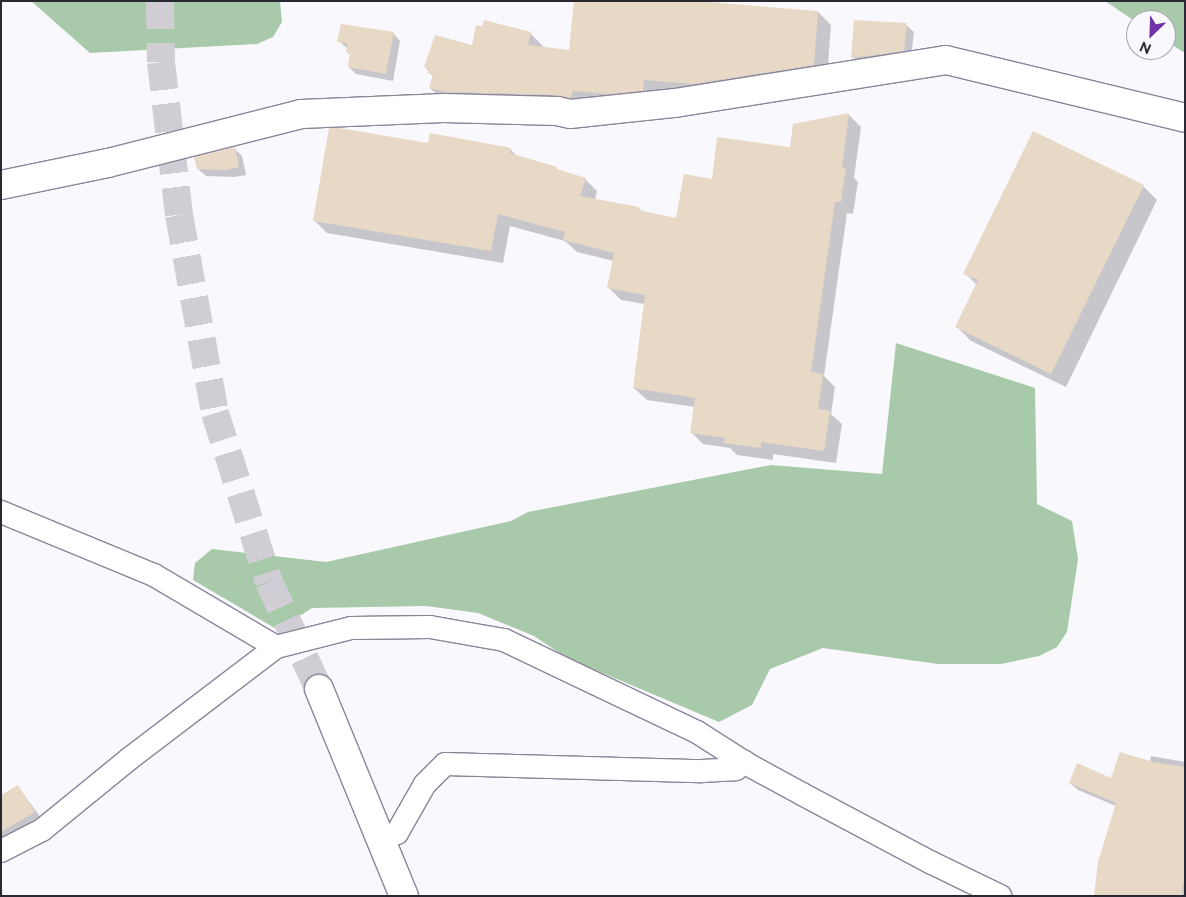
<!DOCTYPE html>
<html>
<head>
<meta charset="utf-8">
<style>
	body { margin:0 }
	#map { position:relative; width:1186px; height:897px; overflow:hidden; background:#f9f8fd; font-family:Raleway,sans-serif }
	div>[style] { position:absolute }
	.forest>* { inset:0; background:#a9caaa }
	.shadow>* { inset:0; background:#0003 }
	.building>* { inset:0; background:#e7d9c6 }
	.tertiary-tunnel>* { height:28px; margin-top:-14px; transform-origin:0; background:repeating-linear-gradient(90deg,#d0ced4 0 28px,transparent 0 42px) }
	.roads { filter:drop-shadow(1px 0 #8a8599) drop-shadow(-1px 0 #8a8599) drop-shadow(0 1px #8a8599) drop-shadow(0 -1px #8a8599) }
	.minor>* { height:22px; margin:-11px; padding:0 11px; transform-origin:11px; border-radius:11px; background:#fff }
	.tertiary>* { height:28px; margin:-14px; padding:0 14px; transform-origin:14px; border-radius:14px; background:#fff }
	span { translate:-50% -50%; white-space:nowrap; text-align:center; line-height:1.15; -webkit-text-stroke:4px #f9f8fd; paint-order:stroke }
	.frame { position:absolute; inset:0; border:2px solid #2a2830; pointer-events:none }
	.north { position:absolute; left:1126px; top:10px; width:50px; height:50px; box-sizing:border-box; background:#f9f8fd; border:1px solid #a6a5ab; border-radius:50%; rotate:204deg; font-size:14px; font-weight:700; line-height:20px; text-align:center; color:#2a2830 }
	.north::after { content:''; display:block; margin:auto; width:18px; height:22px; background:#6f32a7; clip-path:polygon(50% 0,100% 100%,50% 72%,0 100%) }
</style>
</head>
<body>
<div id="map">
	<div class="forest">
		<i style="clip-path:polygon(31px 1px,280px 1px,282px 22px,273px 37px,257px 44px,90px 53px)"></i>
		<i style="clip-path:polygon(1105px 1px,1185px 1px,1185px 53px,1166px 41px,1166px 20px,1136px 20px,1136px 22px)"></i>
		<i style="clip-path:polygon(896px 343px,1035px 388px,1037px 504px,1072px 521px,1078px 559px,1067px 632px,1057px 647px,1039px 656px,1001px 664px,938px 664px,823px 648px,770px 669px,752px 705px,719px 722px,567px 658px,534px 636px,478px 613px,426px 606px,312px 608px,278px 630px,193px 580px,195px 563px,212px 549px,326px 562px,511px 521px,528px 512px,771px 465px,882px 474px)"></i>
	</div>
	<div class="shadow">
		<i style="clip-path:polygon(664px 1px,818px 12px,831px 25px,827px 78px,586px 103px,443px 100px,430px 88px,433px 77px,425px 67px,472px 47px,530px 33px,543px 46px,542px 48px,570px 52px)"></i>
		<i style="clip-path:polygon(906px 25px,914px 32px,911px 58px,860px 64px,853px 57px)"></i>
		<i style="clip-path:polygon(393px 33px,400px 41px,393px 81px,356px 74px,349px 67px,351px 56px,347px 52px,348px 49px,339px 41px)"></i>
		<i style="clip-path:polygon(849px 115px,861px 127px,854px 178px,858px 182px,853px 214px,847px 213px,824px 376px,835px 387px,831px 414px,842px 424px,836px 463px,773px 454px,773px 460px,737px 455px,730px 448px,703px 444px,691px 432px,695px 407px,647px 400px,634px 388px,645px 304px,621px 300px,609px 288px,614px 261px,577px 252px,565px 241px,510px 226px,503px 263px,327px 233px,315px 221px,429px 145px,510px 149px,517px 156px,585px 179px,597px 191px,595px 200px,638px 208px,643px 212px,677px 219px,713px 180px,791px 149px)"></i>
		<i style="clip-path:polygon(234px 148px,242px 156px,246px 175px,234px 177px,206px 176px,198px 169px)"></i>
		<i style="clip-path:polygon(1143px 186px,1157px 200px,1066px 387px,971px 341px,957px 327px,977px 285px,965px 273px)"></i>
		<i style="clip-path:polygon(1151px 756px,1185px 762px,1185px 896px,1095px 896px,1116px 806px,1078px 790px,1070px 783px,1112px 780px,1150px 762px)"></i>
		<i style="clip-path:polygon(18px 787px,42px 819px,1px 843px,1px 797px)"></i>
	</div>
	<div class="building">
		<i style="clip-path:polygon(574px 1px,696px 1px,818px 11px,814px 65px,693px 84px,644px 80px,643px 91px,608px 94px,573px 91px,571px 98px,557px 95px,446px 92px,429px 88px,433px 74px,427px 73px,429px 69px,424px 67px,435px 35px,472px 45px,476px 25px,482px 26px,484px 20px,531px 32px,528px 45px,569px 50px)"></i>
		<i style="clip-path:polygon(854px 20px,907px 23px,904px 51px,851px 58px)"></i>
		<i style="clip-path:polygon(341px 24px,394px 32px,386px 74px,348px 67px,350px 53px,346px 52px,347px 43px,337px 42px)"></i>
		<i style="clip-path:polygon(849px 113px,842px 168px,846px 168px,841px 202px,835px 202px,811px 372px,823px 374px,818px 409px,830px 411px,824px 451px,761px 442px,761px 448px,724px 443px,725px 438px,690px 433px,695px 398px,633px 388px,645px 295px,607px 288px,614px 253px,563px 240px,565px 232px,498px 214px,491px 251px,313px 221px,329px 128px,339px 128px,428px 143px,430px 133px,511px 148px,510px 153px,557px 167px,557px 169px,586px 178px,580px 196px,639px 207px,638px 210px,676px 218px,684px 174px,712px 179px,717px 137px,790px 147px,793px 124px)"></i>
		<i style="clip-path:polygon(1033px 131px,1144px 185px,1051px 374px,955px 327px,978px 280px,963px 274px)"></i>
		<i style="clip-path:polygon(235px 147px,239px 167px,226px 170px,197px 169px,194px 157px)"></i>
		<i style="clip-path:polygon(1120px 752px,1153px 762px,1185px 767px,1185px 883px,1183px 882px,1182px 896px,1094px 896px,1098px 862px,1116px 803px,1069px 783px,1077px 763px,1111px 778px)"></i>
		<i style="clip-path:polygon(18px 785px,35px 812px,1px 832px,1px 795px)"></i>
	</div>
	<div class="tertiary-tunnel">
		<i style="left:160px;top:1px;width:61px;rotate:89.1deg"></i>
		<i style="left:161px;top:62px;width:154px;rotate:83.3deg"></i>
		<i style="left:179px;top:215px;width:201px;rotate:79.7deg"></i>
		<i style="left:215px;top:413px;width:177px;rotate:72.3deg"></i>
		<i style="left:269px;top:582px;width:118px;rotate:65deg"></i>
	</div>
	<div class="roads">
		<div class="minor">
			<i style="left:1px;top:512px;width:165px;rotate:22.4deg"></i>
			<i style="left:154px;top:575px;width:142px;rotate:30.5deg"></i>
			<i style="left:380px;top:838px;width:18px;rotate:-16deg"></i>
			<i style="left:397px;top:833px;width:56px;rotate:-60.3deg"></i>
			<i style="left:425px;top:784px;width:28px;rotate:-45deg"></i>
			<i style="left:445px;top:764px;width:256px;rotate:1.6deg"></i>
			<i style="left:701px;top:771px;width:35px;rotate:-3deg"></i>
			<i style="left:736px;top:769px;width:11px;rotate:-41deg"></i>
			<i style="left:1px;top:851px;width:46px;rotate:-27.1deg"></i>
			<i style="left:42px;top:830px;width:112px;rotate:-39.2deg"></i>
			<i style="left:129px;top:759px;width:185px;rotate:-37.3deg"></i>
			<i style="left:276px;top:647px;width:77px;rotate:-14.2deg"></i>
			<i style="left:351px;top:628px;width:79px;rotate:-0.7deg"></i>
			<i style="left:430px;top:627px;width:75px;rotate:10deg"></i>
			<i style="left:504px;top:640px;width:214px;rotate:25.5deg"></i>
			<i style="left:697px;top:732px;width:59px;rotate:32.6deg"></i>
			<i style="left:747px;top:764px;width:63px;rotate:28.6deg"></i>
			<i style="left:802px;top:794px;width:147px;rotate:28deg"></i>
			<i style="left:932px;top:863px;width:76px;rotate:25.9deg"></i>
		</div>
		<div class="tertiary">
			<i style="left:1px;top:185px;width:109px;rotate:-11.6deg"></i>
			<i style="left:108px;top:163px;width:199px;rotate:-14.2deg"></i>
			<i style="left:301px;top:114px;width:143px;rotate:-2.4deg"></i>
			<i style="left:444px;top:108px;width:113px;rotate:1.5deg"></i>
			<i style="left:557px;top:111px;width:13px;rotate:13deg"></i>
			<i style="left:570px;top:114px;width:106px;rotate:-6deg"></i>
			<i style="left:675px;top:103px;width:274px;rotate:-9deg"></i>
			<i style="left:946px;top:60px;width:246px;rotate:13.6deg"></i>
			<i style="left:319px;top:689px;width:224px;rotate:67.7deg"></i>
		</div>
	</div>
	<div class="frame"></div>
	<div class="north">N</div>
</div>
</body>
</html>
